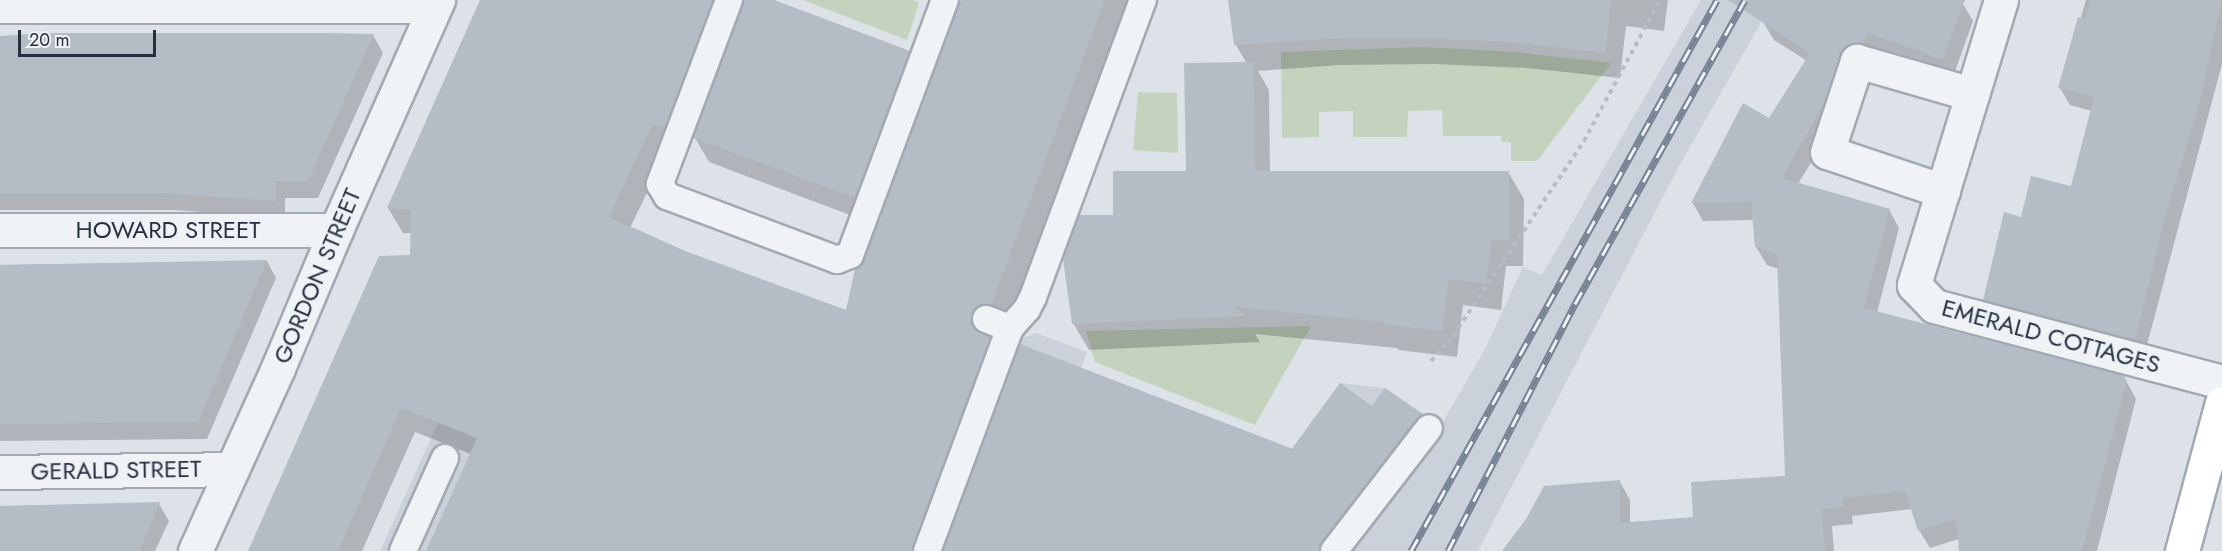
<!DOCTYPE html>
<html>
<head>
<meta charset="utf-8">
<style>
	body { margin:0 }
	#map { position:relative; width:2222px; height:551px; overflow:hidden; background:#dde2e8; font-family:Jost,sans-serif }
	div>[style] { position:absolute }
	.built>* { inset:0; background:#cbd1da }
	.green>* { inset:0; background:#c4d3be }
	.shadow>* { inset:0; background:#0003 }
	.building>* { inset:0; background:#b4bcc5 }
	.path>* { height:4px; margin-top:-2px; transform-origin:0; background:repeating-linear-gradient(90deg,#b7bdc3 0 4.5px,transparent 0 9px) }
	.roads { filter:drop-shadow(2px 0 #a2a9b2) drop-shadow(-2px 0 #a2a9b2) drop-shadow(0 2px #a2a9b2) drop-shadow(0 -2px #a2a9b2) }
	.lane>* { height:26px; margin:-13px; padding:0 13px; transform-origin:13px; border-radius:13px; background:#f0f3f6 }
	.street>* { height:33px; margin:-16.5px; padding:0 16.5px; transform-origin:16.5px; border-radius:16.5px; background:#f0f3f6 }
	.secondary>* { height:33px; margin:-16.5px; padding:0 16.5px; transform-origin:16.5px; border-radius:16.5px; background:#fff }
	.rail>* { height:7px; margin-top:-3.5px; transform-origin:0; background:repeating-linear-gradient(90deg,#edf1f6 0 14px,#768293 0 28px); box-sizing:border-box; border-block:2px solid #768293 }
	span { translate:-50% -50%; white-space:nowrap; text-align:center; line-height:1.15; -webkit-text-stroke:4.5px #edf1f6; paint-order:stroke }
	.street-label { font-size:24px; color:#263140 }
	.scale { position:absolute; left:18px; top:30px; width:138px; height:27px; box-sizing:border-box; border:3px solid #263140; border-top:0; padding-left:8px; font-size:18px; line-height:21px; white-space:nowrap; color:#263140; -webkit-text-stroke:4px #edf1f6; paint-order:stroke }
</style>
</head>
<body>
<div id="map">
	<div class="built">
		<i style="clip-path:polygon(1701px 0,1774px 0,1678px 168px,1478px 551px,380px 551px,545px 187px,685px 251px,969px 357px,1036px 333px,1087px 352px,1081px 368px,1292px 448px,1340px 383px,1385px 388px,1440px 427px,1485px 349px,1523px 267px,1542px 275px)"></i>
	</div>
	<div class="green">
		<i style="clip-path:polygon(803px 0,913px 0,919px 3px,907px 40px)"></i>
		<i style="clip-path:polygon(1423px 47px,1516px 52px,1611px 63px,1537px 161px,1511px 161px,1511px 142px,1501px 142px,1501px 136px,1443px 136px,1442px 110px,1408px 111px,1407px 137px,1353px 137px,1353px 111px,1319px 112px,1319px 137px,1282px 138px,1281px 52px)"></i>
		<i style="clip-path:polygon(1138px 92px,1177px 93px,1178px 153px,1133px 150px)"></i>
		<i style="clip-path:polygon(1311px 326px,1255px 425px,1095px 362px,1086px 331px)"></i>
	</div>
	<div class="shadow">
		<i style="clip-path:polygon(494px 0,770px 0,909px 52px,923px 77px,869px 222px,709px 162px,695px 138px,742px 12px,734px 13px,630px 228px,684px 253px,847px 312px,970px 0,1128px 0,1005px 330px,991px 332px,987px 337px,1004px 363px,936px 551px,428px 551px,471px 454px,415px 432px,362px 551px,249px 551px,411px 257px,412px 233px,403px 233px,388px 208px)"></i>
		<i style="clip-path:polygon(1230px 0,1668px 0,1664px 31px,1626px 26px,1620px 78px,1527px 68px,1434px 64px,1340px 65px,1258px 71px,1269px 90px,1270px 172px,1508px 172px,1524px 199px,1523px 266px,1506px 266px,1501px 310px,1463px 305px,1457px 357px,1399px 350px,1397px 348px,1255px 334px,1260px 342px,1089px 350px,1073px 323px,1115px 216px,1188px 172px,1247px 64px,1236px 45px)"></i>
		<i style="clip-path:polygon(1776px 0,1965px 0,1963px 4px,1973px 21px,1953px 77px,1879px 50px,1798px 184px,1889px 210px,1899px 228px,1877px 313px,2124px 377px,2136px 399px,2097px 551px,1960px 551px,1959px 539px,1930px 548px,1919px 530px,1912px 509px,1852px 516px,1853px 524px,1832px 526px,1834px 551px,1508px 551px,1620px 482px,1630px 500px,1630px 522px,1657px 521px,1695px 518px,1786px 478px,1779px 269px,1767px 265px,1756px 247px,1754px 220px,1703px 221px,1693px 203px,1743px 105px,1770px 120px,1807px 61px,1774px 40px,1763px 22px)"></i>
		<i style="clip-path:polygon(2086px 0,2222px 0,2222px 64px,2144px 356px,1995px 317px,1985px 299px,2022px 219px,2072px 188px,2092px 111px,2070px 105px,2060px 88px)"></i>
		<i style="clip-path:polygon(373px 35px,383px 53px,318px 198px,285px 198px,285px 218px,174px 210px,0 210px,0 36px)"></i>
		<i style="clip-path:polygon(267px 261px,276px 278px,207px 439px,0 441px,0 265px)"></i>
		<i style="clip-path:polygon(1373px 408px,1422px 416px,1436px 440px,1348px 551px,945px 551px,1293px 450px)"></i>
		<i style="clip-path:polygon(159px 504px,169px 521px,155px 551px,0 551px,0 506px)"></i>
	</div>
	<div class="building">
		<i style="clip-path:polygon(480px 0,713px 0,665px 127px,652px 125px,609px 217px,685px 251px,846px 310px,855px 269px,864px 260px,961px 0,1105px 0,991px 305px,977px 307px,972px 314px,975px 329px,991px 337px,912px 551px,426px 551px,477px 438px,401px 408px,338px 551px,248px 551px,379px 256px,410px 255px,411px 210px,387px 208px)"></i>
		<i style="clip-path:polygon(744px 0,774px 0,910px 51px,855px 198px,693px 138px)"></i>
		<i style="clip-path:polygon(1228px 0,1611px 0,1606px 53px,1511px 42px,1418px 38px,1324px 39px,1234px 45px)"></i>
		<i style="clip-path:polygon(1728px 0,1964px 0,1943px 60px,1868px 33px,1862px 43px,1852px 43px,1844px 48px,1823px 105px,1782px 178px,1890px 209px,1864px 308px,2125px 376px,2124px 379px,2127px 380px,2082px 551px,1959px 551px,1956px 519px,1918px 531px,1905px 491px,1843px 498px,1843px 507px,1822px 509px,1825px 551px,1502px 551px,1526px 519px,1544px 486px,1620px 480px,1620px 523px,1693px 517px,1691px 482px,1785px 476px,1777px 255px,1755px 247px,1751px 202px,1691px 203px,1743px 103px,1769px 118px,1810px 53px)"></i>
		<i style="clip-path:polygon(2090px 0,2222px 0,2199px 105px,2167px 210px,2135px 340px,1983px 300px,2004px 212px,2021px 217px,2031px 176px,2071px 186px,2094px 97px,2058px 88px,2078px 17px,2085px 19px)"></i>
		<i style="clip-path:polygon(46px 33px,327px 33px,374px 34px,308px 181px,276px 181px,276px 201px,164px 193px,0 193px,0 36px)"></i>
		<i style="clip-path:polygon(1254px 62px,1255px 171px,1509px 171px,1509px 240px,1492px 240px,1486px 284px,1449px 279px,1442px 331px,1382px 324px,1384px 322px,1234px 307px,1247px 316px,1072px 324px,1063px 259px,1079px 215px,1113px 215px,1113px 171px,1186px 171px,1184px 63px)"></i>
		<i style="clip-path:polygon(267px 260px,198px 422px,0 424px,0 265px)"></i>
		<i style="clip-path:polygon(1020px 344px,1292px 449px,1340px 383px,1372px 406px,1385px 388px,1423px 414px,1322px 542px,1319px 551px,943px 551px)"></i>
		<i style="clip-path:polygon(160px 502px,140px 551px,0 551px,0 506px)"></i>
	</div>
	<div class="path">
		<i style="left:1431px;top:361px;width:25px;rotate:-47deg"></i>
		<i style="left:1448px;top:343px;width:244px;rotate:-56deg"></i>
		<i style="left:1584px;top:141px;width:160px;rotate:-61.7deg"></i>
	</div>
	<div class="roads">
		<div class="lane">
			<i style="left:729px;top:0;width:197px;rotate:110.6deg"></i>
			<i style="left:660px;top:184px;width:14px;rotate:60deg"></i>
			<i style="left:667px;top:196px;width:182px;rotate:20.6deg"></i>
			<i style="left:837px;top:260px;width:14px;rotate:-21deg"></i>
			<i style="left:850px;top:255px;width:272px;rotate:-69.6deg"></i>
			<i style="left:986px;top:319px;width:26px;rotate:21deg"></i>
			<i style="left:403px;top:551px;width:102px;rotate:-65.7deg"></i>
			<i style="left:927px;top:551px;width:238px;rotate:-69.6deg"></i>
			<i style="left:1010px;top:328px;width:25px;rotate:-48deg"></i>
			<i style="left:1027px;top:309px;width:13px;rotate:-63deg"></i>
			<i style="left:1033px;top:297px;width:317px;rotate:-69.7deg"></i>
			<i style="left:1334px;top:551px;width:155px;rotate:-52.3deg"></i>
		</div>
		<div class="street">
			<i style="left:2001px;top:0;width:298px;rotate:107deg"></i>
			<i style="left:1914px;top:285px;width:29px;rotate:46deg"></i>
			<i style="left:1934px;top:306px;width:298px;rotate:14.8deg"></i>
			<i style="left:0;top:6px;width:435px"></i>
			<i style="left:1943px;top:191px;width:122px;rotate:-161.4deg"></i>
			<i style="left:1827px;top:152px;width:96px;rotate:-71.8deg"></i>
			<i style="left:1857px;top:61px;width:120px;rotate:16deg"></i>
			<i style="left:0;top:230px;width:336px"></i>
			<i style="left:0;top:472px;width:232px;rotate:-0.7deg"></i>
			<i style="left:195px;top:551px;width:201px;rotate:-65.6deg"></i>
			<i style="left:278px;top:368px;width:150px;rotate:-67.2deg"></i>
			<i style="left:336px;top:230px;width:252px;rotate:-66.1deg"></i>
		</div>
		<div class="secondary">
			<i style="left:2182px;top:551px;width:153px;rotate:-74.9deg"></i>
		</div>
	</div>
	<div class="rail">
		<i style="left:1411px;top:551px;width:630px;rotate:-60.95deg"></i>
		<i style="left:1448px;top:551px;width:278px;rotate:-62.8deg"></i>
		<i style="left:1575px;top:304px;width:348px;rotate:-60.8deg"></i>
	</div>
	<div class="street-label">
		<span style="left:168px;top:230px">HOWARD STREET</span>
		<span style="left:317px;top:276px;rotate:-67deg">GORDON STREET</span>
		<span style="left:2051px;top:336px;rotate:15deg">EMERALD COTTAGES</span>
		<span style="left:116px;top:470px;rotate:-1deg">GERALD STREET</span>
	</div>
	<div class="scale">20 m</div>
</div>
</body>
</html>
